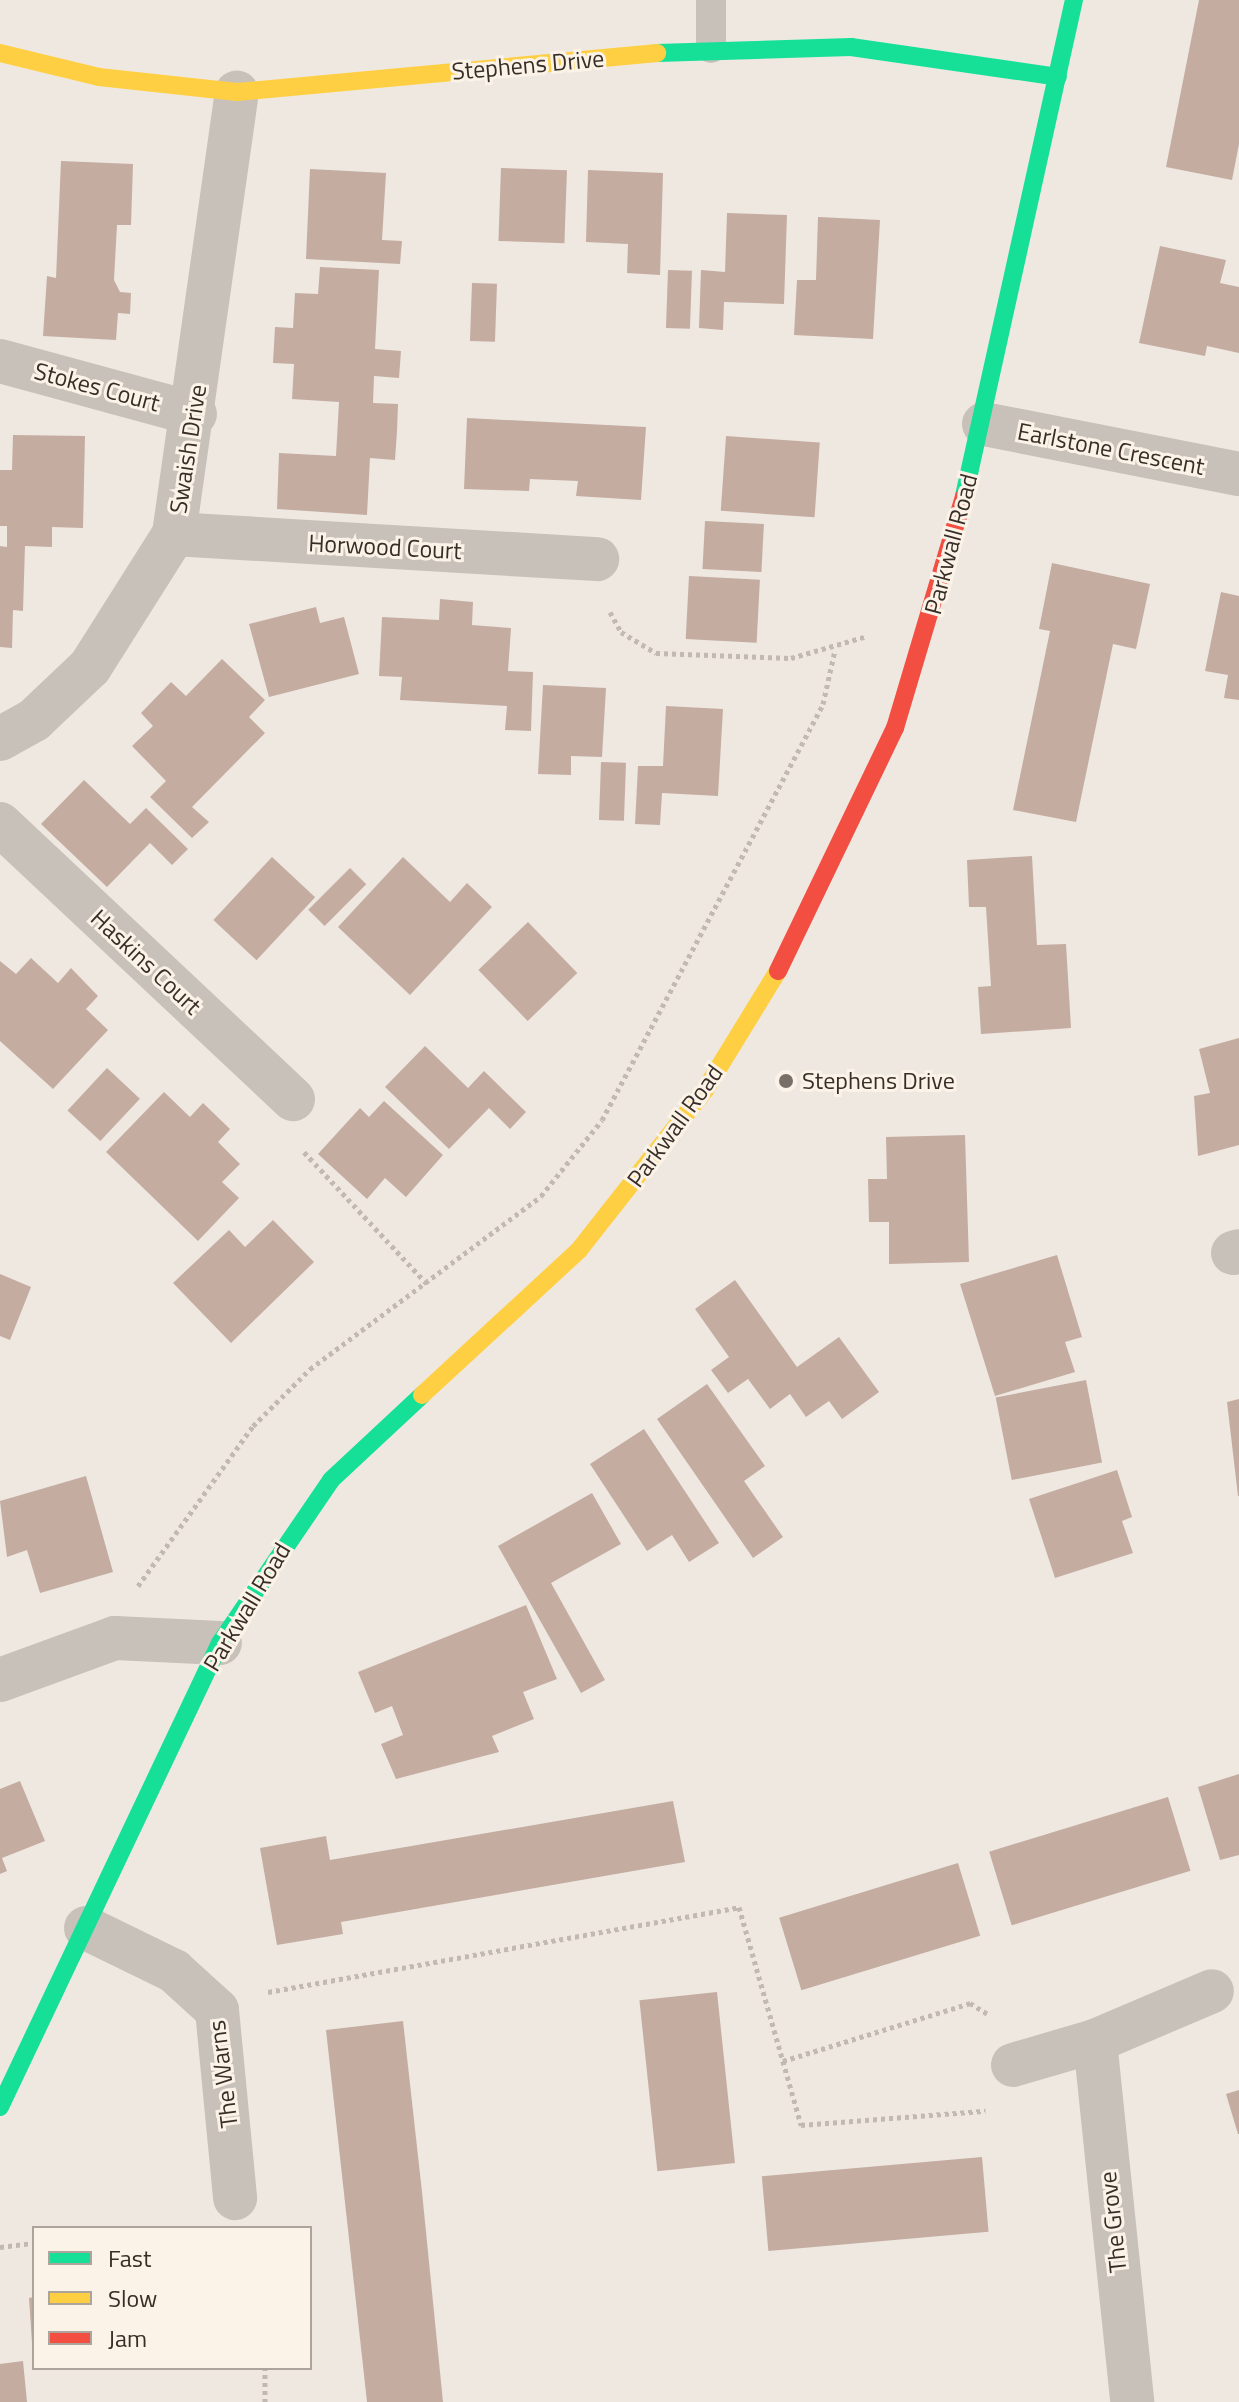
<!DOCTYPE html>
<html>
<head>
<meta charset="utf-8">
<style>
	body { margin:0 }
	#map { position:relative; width:1239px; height:2402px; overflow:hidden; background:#eee8e1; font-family:"Titillium Web",sans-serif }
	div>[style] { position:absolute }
	.building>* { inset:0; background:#c4aca1; transform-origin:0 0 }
	.path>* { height:5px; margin-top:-2.5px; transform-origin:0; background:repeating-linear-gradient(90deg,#c1b9b2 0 4px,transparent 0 8px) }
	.lane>* { height:30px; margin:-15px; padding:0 15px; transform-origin:15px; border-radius:15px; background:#c8c1ba }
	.street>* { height:44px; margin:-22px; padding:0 22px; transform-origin:22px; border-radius:22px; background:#c8c1ba }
	.fast>* { height:18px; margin:-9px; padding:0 9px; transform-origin:9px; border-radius:9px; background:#16e098 }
	.slow>* { height:18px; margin:-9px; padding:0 9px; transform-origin:9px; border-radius:9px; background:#ffcf43 }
	.jam>* { height:18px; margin:-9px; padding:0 9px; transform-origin:9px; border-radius:9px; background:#f24e42 }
	.dots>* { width:22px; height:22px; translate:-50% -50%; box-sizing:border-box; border:4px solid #fbf3e8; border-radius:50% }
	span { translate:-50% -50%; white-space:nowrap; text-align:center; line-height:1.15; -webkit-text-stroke:6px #fbf3e8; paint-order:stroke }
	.street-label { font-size:24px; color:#392e27 }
	.poi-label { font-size:24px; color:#392e27 }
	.left { translate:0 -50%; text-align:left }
	.legend { position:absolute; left:32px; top:2226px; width:280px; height:144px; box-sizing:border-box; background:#fbf3e8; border:2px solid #ada49b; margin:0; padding:10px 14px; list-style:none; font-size:24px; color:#392e27 }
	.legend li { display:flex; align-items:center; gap:16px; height:40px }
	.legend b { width:40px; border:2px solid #ada49b }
</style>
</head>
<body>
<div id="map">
	<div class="building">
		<i style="clip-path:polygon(1199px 0,1239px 0,1239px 144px,1232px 180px,1166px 167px)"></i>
		<i style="clip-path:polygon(61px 161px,133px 164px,131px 225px,117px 225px,114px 280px,120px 292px,131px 293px,130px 314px,118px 313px,116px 340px,43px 336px,47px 276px,56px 278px)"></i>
		<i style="left:501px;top:168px;width:66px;height:73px;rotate:2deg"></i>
		<i style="clip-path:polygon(310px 169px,386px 173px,382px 240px,402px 241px,400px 264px,306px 259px)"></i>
		<i style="clip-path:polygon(588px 170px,663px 173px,660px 275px,627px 273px,628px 244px,586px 242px)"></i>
		<i style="clip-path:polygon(727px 213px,787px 215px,784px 304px,724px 302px,723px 330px,699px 328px,701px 270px,725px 272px)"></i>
		<i style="clip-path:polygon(818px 217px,880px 220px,873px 339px,794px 335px,797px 280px,816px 280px)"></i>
		<i style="clip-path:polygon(1160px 246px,1226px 260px,1220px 283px,1239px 287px,1239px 353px,1207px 346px,1205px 356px,1139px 343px)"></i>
		<i style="clip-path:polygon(320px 267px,379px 270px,375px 349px,401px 351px,399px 378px,374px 376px,373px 403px,398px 404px,397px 431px,395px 460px,370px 458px,367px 515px,277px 509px,279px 453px,336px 456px,339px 402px,292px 399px,294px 364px,273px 363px,275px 327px,293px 328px,295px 293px,318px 294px)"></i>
		<i style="left:668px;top:270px;width:24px;height:58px;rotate:2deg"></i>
		<i style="left:472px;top:283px;width:25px;height:58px;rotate:2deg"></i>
		<i style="clip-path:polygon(467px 418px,646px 427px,641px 500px,576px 496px,578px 481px,530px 479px,529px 491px,464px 489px)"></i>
		<i style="clip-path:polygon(13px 435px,85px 436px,83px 528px,52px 527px,52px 547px,25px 546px,23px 611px,13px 610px,12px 648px,0 647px,0 546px,7px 547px,7px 526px,0 526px,0 470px,12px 470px)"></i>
		<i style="left:726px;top:436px;width:94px;height:75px;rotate:4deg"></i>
		<i style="left:705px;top:521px;width:59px;height:48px;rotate:3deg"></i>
		<i style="clip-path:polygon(1052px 563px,1150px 584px,1136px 649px,1113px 644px,1076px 822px,1013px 810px,1050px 631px,1039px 629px)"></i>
		<i style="left:689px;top:576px;width:71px;height:63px;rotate:3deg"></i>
		<i style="clip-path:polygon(1221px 592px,1239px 596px,1239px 700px,1224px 698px,1228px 675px,1205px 671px)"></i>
		<i style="clip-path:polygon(440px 599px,473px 602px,472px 625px,511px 628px,508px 671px,533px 672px,531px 731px,505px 730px,507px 706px,400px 700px,402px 677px,379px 676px,382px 617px,439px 620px)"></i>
		<i style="clip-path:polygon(316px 607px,320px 623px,344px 617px,359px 674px,269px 697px,249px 624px)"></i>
		<i style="clip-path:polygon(222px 659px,265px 700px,249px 717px,265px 733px,192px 807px,209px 822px,192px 838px,150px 797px,166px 781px,132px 746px,153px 726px,141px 713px,171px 682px,186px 696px)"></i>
		<i style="clip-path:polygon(543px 685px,606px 688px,602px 757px,571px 756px,571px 775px,538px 774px)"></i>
		<i style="clip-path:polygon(666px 706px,723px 709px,718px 796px,662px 793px,660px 825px,635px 824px,638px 766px,663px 766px)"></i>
		<i style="left:601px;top:762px;width:25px;height:58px;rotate:2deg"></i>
		<i style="clip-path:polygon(84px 780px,130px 824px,146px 808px,188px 849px,172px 865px,150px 843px,107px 887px,41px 824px)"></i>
		<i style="clip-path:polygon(1032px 856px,1037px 945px,1066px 944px,1071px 1028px,981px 1034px,978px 987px,991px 986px,986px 907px,969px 907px,967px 860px)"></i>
		<i style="left:272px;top:857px;width:59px;height:86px;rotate:43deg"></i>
		<i style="clip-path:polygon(403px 857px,450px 902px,467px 883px,492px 907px,410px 995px,338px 927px)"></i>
		<i style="left:350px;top:868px;width:23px;height:59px;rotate:45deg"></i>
		<i style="left:528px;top:922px;width:71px;height:69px;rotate:46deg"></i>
		<i style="clip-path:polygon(31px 958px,58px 983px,71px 968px,98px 996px,86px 1009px,108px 1030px,53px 1089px,0 1041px,0 961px,16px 974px)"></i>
		<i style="clip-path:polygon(1239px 1038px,1239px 1145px,1198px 1156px,1194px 1096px,1210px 1093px,1199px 1049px)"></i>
		<i style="clip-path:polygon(425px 1046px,468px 1088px,484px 1071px,526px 1112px,510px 1129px,489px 1108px,449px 1149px,385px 1087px)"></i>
		<i style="left:107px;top:1068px;width:45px;height:58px;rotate:43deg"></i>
		<i style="clip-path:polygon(164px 1092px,190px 1117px,203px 1103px,230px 1129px,218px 1142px,240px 1164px,222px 1182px,239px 1198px,198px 1241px,106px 1152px)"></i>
		<i style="clip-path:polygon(384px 1101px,443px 1155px,406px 1197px,385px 1178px,367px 1199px,318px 1154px,360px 1108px,369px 1117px)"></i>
		<i style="clip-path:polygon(965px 1135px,969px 1262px,889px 1264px,889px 1222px,869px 1222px,868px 1179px,887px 1179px,886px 1137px)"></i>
		<i style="clip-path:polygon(273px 1220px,314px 1262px,231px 1343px,173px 1283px,229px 1230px,245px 1247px)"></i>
		<i style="clip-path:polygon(1057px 1255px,1082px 1337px,1065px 1342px,1075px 1372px,995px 1396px,960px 1284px)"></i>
		<i style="clip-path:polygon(0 1274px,31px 1287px,10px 1340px,0 1336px)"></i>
		<i style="clip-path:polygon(735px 1280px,797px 1367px,839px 1337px,879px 1392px,842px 1419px,829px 1401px,806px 1417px,790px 1394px,770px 1409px,748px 1379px,728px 1393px,711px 1370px,729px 1357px,695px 1309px)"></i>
		<i style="left:1086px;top:1380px;width:84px;height:92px;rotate:79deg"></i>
		<i style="clip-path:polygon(707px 1384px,765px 1466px,744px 1481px,783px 1537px,753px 1558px,657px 1419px)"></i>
		<i style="clip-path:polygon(1239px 1399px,1239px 1496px,1238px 1496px,1227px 1402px)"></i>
		<i style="clip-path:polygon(644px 1429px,719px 1543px,689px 1562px,672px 1535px,647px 1551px,590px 1464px)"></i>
		<i style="clip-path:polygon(1117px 1470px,1132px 1517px,1122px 1521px,1133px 1553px,1055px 1578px,1029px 1499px)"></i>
		<i style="clip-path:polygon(86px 1476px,113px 1572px,40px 1593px,27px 1550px,7px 1557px,0 1501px)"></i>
		<i style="clip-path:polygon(592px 1493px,621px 1544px,551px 1583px,605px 1680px,581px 1693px,498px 1546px)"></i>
		<i style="clip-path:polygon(526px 1605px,557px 1679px,523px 1692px,534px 1719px,492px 1736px,499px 1752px,396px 1779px,381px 1744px,403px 1735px,392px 1706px,375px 1713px,358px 1672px)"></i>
		<i style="clip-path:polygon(1239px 1774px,1239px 1855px,1220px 1860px,1198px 1787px)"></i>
		<i style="clip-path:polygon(20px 1781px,45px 1841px,2px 1858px,7px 1871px,0 1874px,0 1789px)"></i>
		<i style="left:1168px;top:1797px;width:77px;height:187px;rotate:73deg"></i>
		<i style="clip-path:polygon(673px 1801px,685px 1862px,341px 1922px,343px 1934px,277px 1945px,260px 1848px,326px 1836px,330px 1860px)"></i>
		<i style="left:958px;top:1863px;width:76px;height:187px;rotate:73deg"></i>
		<i style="left:717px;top:1992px;width:172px;height:78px;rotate:84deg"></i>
		<i style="clip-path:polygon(403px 2021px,422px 2192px,443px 2402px,367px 2402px,326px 2030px)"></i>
		<i style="clip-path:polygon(1239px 2090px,1239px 2134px,1238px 2134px,1226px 2094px)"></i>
		<i style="left:982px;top:2157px;width:75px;height:221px;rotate:85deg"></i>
		<i style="clip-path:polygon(34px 2297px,34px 2343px,32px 2343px,29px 2298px)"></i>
		<i style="clip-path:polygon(23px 2361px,27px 2402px,0 2402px,0 2364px)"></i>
	</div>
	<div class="path">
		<i style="left:610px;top:612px;width:23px;rotate:61deg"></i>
		<i style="left:621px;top:632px;width:41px;rotate:31deg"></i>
		<i style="left:656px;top:653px;width:135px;rotate:2.1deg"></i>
		<i style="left:791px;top:658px;width:79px;rotate:-16.1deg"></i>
		<i style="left:304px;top:1152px;width:180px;rotate:47deg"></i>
		<i style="left:138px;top:1586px;width:197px;rotate:-54.3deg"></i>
		<i style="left:253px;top:1426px;width:81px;rotate:-45deg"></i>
		<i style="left:310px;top:1369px;width:289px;rotate:-36.8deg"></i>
		<i style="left:541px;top:1196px;width:97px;rotate:-51.2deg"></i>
		<i style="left:602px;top:1120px;width:471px;rotate:-62deg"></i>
		<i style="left:823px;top:704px;width:55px;rotate:-77.5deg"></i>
		<i style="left:268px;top:1992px;width:479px;rotate:-10.2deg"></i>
		<i style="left:739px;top:1907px;width:227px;rotate:74.1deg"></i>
		<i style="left:801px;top:2125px;width:185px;rotate:-4.4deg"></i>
		<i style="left:783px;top:2061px;width:196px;rotate:-17.2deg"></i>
		<i style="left:970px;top:2003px;width:22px;rotate:32deg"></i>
		<i style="left:0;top:2247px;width:34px;rotate:-7deg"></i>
		<i style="left:265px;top:2402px;width:34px;rotate:-90deg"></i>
	</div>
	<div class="lane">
		<i style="left:711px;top:48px;width:48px;rotate:-90deg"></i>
	</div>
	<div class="street">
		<i style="left:0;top:361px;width:202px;rotate:15.2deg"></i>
		<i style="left:984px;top:424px;width:260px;rotate:11.1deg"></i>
		<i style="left:174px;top:534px;width:424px;rotate:3.4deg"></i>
		<i style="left:0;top:739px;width:39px;rotate:-29deg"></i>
		<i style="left:34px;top:720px;width:77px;rotate:-43.4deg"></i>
		<i style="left:90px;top:667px;width:157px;rotate:-57.7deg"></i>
		<i style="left:174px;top:534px;width:446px;rotate:-81.9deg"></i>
		<i style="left:0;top:824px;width:402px;rotate:43.2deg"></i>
		<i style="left:1233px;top:1253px;width:6px;rotate:-18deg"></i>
		<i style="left:0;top:1680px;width:122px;rotate:-20.1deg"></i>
		<i style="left:115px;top:1638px;width:105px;rotate:2.7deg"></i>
		<i style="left:86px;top:1928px;width:98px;rotate:26deg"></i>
		<i style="left:174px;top:1971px;width:58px;rotate:42.2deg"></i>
		<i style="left:217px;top:2010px;width:189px;rotate:84.5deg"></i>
		<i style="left:1095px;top:2041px;width:363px;rotate:84.1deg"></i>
		<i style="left:1013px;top:2065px;width:85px;rotate:-16.3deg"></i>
		<i style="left:1095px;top:2041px;width:127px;rotate:-23.1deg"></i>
	</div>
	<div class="fast">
		<i style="left:657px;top:53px;width:194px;rotate:-1.8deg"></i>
		<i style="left:851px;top:47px;width:209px;rotate:8.2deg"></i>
		<i style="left:964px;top:496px;width:508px;rotate:-77.5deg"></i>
		<i style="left:0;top:2107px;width:514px;rotate:-64.63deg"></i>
		<i style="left:220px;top:1643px;width:197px;rotate:-55.7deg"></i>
		<i style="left:331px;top:1480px;width:125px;rotate:-43deg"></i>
	</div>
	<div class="slow">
		<i style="left:0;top:53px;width:102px;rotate:13.6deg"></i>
		<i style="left:99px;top:77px;width:139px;rotate:6.2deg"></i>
		<i style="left:237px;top:92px;width:422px;rotate:-5.3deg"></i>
		<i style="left:422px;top:1395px;width:214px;rotate:-42.7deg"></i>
		<i style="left:579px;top:1250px;width:204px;rotate:-51.8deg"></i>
		<i style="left:705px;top:1090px;width:140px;rotate:-58.5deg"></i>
	</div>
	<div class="jam">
		<i style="left:778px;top:971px;width:270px;rotate:-64.3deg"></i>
		<i style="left:895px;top:728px;width:242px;rotate:-73.4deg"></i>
	</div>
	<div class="dots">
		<i style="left:786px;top:1081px;background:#786f68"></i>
	</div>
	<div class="street-label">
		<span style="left:528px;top:65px;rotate:-5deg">Stephens Drive</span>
		<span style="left:97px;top:387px;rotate:15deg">Stokes Court</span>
		<span style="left:188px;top:449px;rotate:-81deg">Swaish Drive</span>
		<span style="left:1111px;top:449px;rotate:11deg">Earlstone Crescent</span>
		<span style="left:951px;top:544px;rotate:-75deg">Parkwall Road</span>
		<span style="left:385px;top:547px;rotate:3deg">Horwood Court</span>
		<span style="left:146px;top:962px;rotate:43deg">Haskins Court</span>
		<span style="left:675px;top:1126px;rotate:-54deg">Parkwall Road</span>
		<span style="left:247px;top:1607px;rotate:-59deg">Parkwall Road</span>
		<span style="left:223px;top:2074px;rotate:-97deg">The Warns</span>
		<span style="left:1113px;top:2222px;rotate:-96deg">The Grove</span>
	</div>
	<div class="poi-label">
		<span class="left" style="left:802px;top:1081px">Stephens Drive</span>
	</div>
	<ul class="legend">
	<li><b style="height:10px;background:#16e098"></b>Fast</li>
	<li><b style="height:10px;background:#ffcf43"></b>Slow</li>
	<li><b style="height:10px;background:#f24e42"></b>Jam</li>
	</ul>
</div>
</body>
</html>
